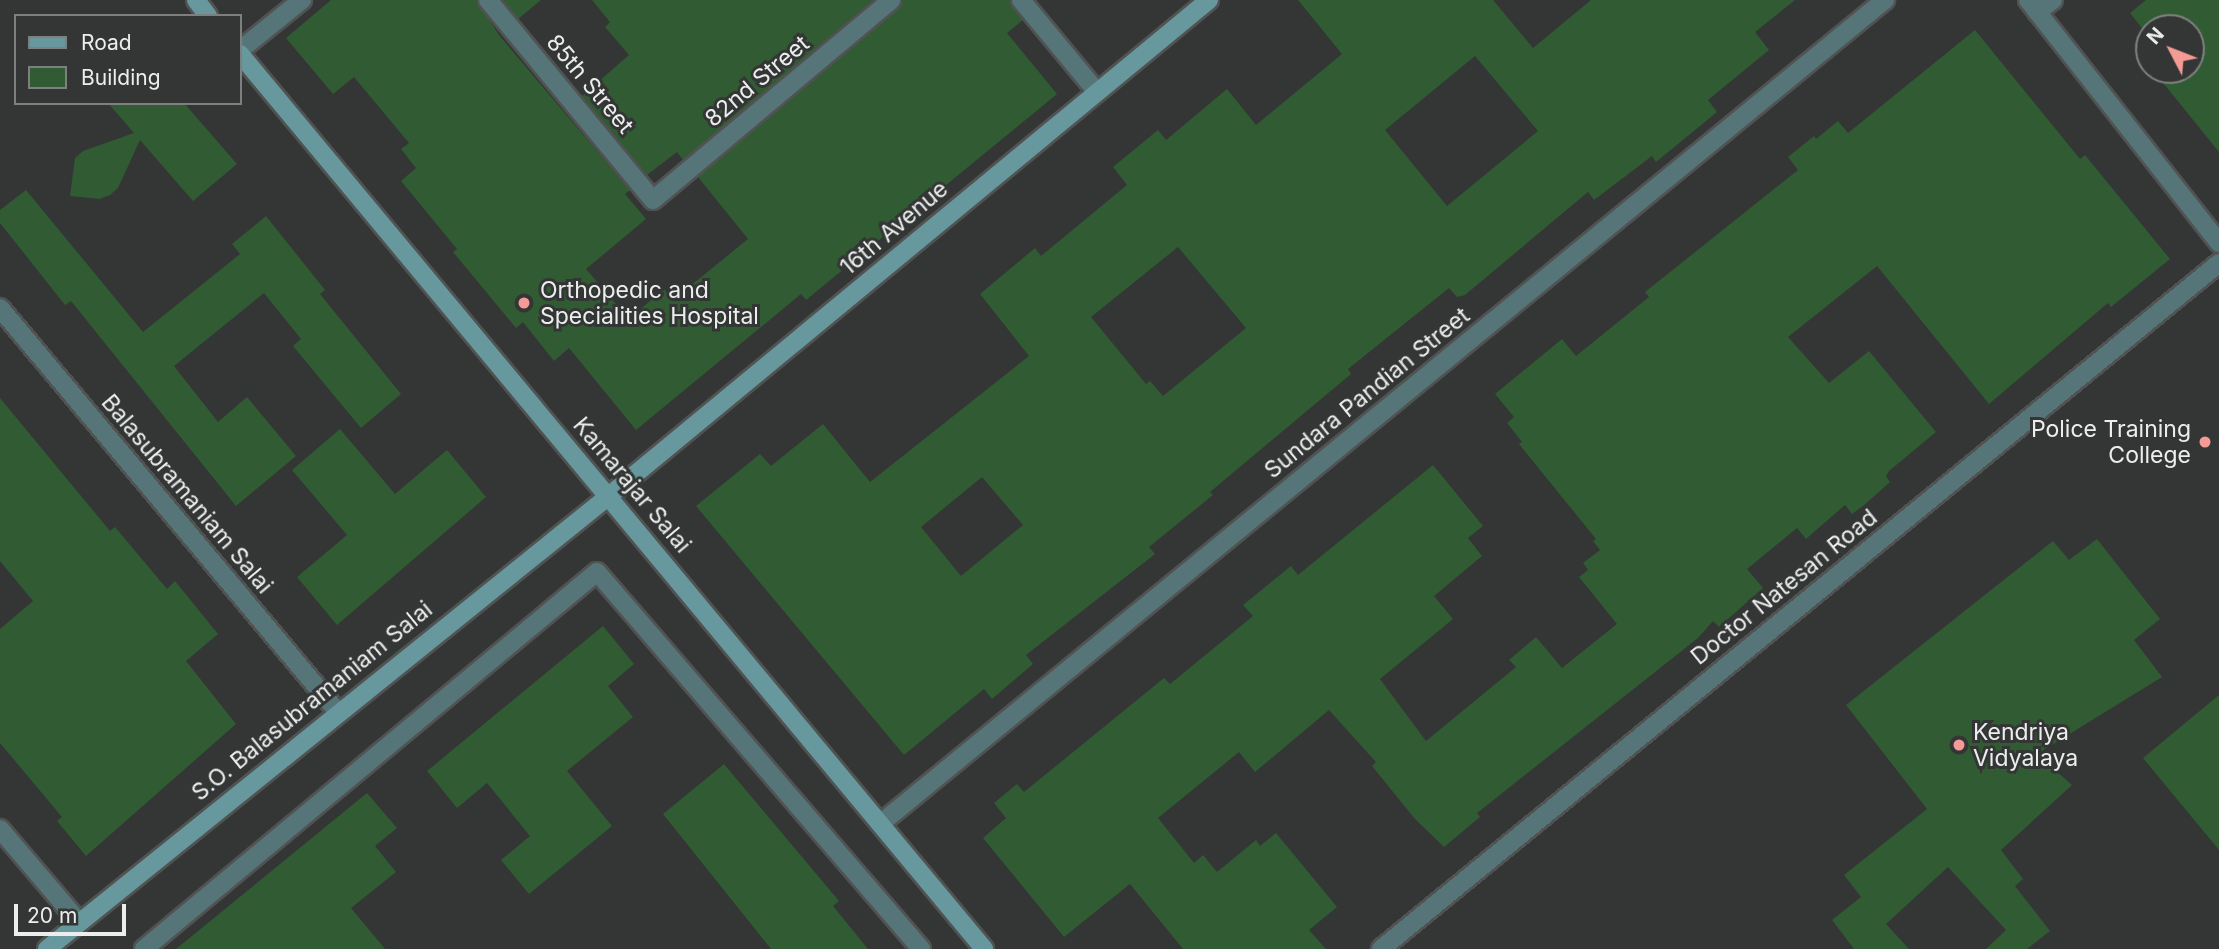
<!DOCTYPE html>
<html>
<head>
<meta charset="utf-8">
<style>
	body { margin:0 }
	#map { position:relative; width:2219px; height:949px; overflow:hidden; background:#333635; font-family:Inter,sans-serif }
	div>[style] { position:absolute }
	.building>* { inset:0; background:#315b33 }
	.roads { filter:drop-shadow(2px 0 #515353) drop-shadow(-2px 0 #515353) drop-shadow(0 2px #515353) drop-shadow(0 -2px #515353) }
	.street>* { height:18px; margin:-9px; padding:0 9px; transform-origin:9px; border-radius:9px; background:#567579 }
	.secondary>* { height:18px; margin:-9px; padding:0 9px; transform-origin:9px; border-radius:9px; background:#66989e }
	.dots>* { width:19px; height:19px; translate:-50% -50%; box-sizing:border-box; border:4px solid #333635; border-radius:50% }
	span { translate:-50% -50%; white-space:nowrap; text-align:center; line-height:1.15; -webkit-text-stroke:6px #333635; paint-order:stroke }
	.street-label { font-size:23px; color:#eceeee }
	.poi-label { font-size:23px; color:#eceeee }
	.left { translate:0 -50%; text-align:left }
	.right { translate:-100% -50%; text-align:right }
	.legend { position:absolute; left:14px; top:14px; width:228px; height:91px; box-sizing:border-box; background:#333635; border:2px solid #7d807f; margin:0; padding:9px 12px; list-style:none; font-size:21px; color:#eceeee }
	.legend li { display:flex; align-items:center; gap:14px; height:35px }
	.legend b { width:35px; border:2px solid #7d807f }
	.north { position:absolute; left:2135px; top:14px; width:70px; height:70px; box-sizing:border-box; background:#333635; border:2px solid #7d807f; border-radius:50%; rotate:312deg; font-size:19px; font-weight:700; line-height:28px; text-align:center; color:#eceeee }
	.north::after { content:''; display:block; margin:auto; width:24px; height:32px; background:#f59b97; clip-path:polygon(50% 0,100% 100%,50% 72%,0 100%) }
	.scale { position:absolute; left:14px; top:904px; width:112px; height:32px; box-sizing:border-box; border:4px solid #eceeee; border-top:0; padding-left:9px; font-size:21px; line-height:24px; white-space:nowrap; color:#eceeee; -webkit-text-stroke:5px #333635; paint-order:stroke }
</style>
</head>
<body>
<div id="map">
	<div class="building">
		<i style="clip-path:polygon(331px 0,477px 0,499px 35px,630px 190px,625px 194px,646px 219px,586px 269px,629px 319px,664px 289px,673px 300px,748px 239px,698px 177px,898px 9px,902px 0,1010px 0,1023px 20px,1007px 33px,1057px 94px,806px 300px,801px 294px,636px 430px,569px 348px,554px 361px,523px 322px,516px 328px,453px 252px,457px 249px,401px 181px,416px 168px,401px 149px,409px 143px,354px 77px,333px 94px,286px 38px)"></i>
		<i style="clip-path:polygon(503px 0,541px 0,518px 19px)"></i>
		<i style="clip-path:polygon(592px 0,873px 0,683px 160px,677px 152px,647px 175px,582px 96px,629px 55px,605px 27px,610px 22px)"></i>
		<i style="clip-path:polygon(evenodd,1298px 0,1493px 0,1533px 48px,1591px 0,1795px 0,1755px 32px,1769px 50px,1708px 100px,1717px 112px,1656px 162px,1652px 156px,1594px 200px,1588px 192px,1465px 295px,1457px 297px,1449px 288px,1348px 369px,1351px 374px,1210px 492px,1213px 495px,1149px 547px,1155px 554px,1026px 655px,1033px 664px,992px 699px,984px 689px,904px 755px,696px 506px,760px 454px,771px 466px,823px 424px,870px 482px,1029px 356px,980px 294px,1035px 248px,1041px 256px,1127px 185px,1113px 167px,1158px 130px,1166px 140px,1227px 89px,1256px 125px,1342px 54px,1298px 0,1475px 56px,1538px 131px,1447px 206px,1385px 130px,1475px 56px,1298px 0,1178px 247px,1246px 328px,1163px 396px,1150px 381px,1146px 384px,1091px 317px,1178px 247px,1298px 0,982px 477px,1023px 525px,961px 576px,921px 527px,982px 477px)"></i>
		<i style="clip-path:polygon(2146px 0,2219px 0,2219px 152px,2160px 79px,2172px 70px,2191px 70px,2191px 28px,2149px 28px,2149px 37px,2130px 13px)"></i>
		<i style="clip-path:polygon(1975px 30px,2080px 159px,2085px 155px,2170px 259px,2111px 307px,2108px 303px,1989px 404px,1877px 266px,1788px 337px,1829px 383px,1869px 351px,1936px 432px,1889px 471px,1886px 476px,1890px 482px,1863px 506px,1852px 514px,1845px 505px,1806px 539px,1797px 528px,1747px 569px,1763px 588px,1719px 627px,1713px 621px,1698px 638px,1477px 813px,1480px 817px,1444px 847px,1415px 819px,1372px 766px,1376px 762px,1329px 710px,1255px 772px,1239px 752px,1158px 818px,1194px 863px,1203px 855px,1217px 872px,1256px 840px,1260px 846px,1276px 833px,1337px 907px,1309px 930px,1326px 949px,1183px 949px,1130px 884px,1064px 937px,983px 838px,1006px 818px,994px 803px,1017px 784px,1024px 792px,1164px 678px,1170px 684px,1253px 616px,1243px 605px,1291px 566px,1298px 575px,1433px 465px,1483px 526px,1468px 538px,1482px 556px,1434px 596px,1453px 619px,1380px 679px,1426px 741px,1516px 667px,1509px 660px,1536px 637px,1562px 668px,1617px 624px,1579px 577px,1588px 570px,1583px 563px,1600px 550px,1593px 541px,1596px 539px,1519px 444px,1522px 442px,1507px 423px,1514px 417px,1495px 394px,1562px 339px,1576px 356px,1649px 297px,1645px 292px,1798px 170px,1788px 157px,1814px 136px,1816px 139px,1838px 121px,1848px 133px)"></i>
		<i style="clip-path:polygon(108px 103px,184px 103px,237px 164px,193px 201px,140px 140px,118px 188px,110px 195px,100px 199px,70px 196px,75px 158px,83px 151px,134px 133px)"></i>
		<i style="clip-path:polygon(26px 190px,143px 332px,240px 254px,232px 244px,266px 216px,325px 290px,320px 294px,401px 394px,361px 428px,293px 346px,301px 339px,264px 293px,174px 366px,218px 422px,247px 397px,296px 456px,236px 506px,71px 301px,65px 305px,0 223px,0 210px)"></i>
		<i style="clip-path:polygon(0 398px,110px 531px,115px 527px,167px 589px,175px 581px,218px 634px,186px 661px,236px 724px,86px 856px,57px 821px,62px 817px,0 743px,0 629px,33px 601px,0 561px)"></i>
		<i style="clip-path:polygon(340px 429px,395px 494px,447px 450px,486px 497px,337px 625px,297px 577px,347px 535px,292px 470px)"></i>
		<i style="clip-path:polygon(2097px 539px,2160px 619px,2134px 640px,2162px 677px,2037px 754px,2072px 785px,2001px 850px,2023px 879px,2015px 886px,2050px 931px,2027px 949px,1986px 949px,2006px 930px,1948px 867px,1886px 924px,1909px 949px,1854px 949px,1832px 920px,1861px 897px,1844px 875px,1927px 809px,1846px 705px,2053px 541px,2069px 560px)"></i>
		<i style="clip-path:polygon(603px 626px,634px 664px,608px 686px,633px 717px,567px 771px,612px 826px,529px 894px,501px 860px,530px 836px,487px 783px,457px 808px,427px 771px)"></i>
		<i style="clip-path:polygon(2219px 695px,2219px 850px,2143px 758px)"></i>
		<i style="clip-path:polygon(724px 764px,839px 901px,833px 906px,868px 949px,771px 949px,663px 814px)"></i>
		<i style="clip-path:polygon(367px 793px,397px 828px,375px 846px,396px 872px,351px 908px,385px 949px,176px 949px)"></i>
	</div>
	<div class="roads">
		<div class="street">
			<i style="left:488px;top:0;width:259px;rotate:50.5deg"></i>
			<i style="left:653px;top:200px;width:311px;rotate:-40deg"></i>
			<i style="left:1021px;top:0;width:119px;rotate:50.4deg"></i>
			<i style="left:2028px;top:0;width:309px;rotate:51.8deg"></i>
			<i style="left:2037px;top:12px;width:20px;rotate:-37deg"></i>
			<i style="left:240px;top:50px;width:80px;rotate:-38.9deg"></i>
			<i style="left:0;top:308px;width:525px;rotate:50.1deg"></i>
			<i style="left:880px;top:824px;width:1300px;rotate:-39.35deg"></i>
			<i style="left:0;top:829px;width:122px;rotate:49.7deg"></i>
			<i style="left:144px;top:949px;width:589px;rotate:-39.77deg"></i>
			<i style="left:597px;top:572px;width:497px;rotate:49.3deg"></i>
			<i style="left:1381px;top:949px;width:1083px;rotate:-39.3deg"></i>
		</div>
		<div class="secondary">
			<i style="left:196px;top:0;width:20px;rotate:53deg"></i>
			<i style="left:240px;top:54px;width:1164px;rotate:50.26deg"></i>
			<i style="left:47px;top:949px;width:723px;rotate:-38.88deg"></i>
			<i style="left:610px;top:495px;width:777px;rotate:-39.57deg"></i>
		</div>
	</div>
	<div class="dots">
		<i style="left:524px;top:303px;background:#f59b97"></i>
		<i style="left:2205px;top:442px;background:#f59b97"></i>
		<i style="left:1959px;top:745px;background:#f59b97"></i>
	</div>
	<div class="street-label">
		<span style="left:757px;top:81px;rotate:-40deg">82nd Street</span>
		<span style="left:590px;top:84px;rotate:50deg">85th Street</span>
		<span style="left:894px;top:228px;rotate:-40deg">16th Avenue</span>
		<span style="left:1367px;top:393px;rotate:-39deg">Sundara Pandian Street</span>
		<span style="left:632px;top:485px;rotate:50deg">Kamarajar Salai</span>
		<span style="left:187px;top:494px;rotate:50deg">Balasubramaniam Salai</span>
		<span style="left:1784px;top:587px;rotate:-39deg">Doctor Natesan Road</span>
		<span style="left:312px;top:701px;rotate:-39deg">S.O. Balasubramaniam Salai</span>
	</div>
	<div class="poi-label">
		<span class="left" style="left:540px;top:303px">Orthopedic and<br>Specialities Hospital</span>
		<span class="right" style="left:2191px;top:442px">Police Training<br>College</span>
		<span class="left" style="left:1973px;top:745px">Kendriya<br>Vidyalaya</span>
	</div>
	<ul class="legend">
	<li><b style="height:9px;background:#66989e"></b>Road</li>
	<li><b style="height:19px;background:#315b33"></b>Building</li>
	</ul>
	<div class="north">N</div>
	<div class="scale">20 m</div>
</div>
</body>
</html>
